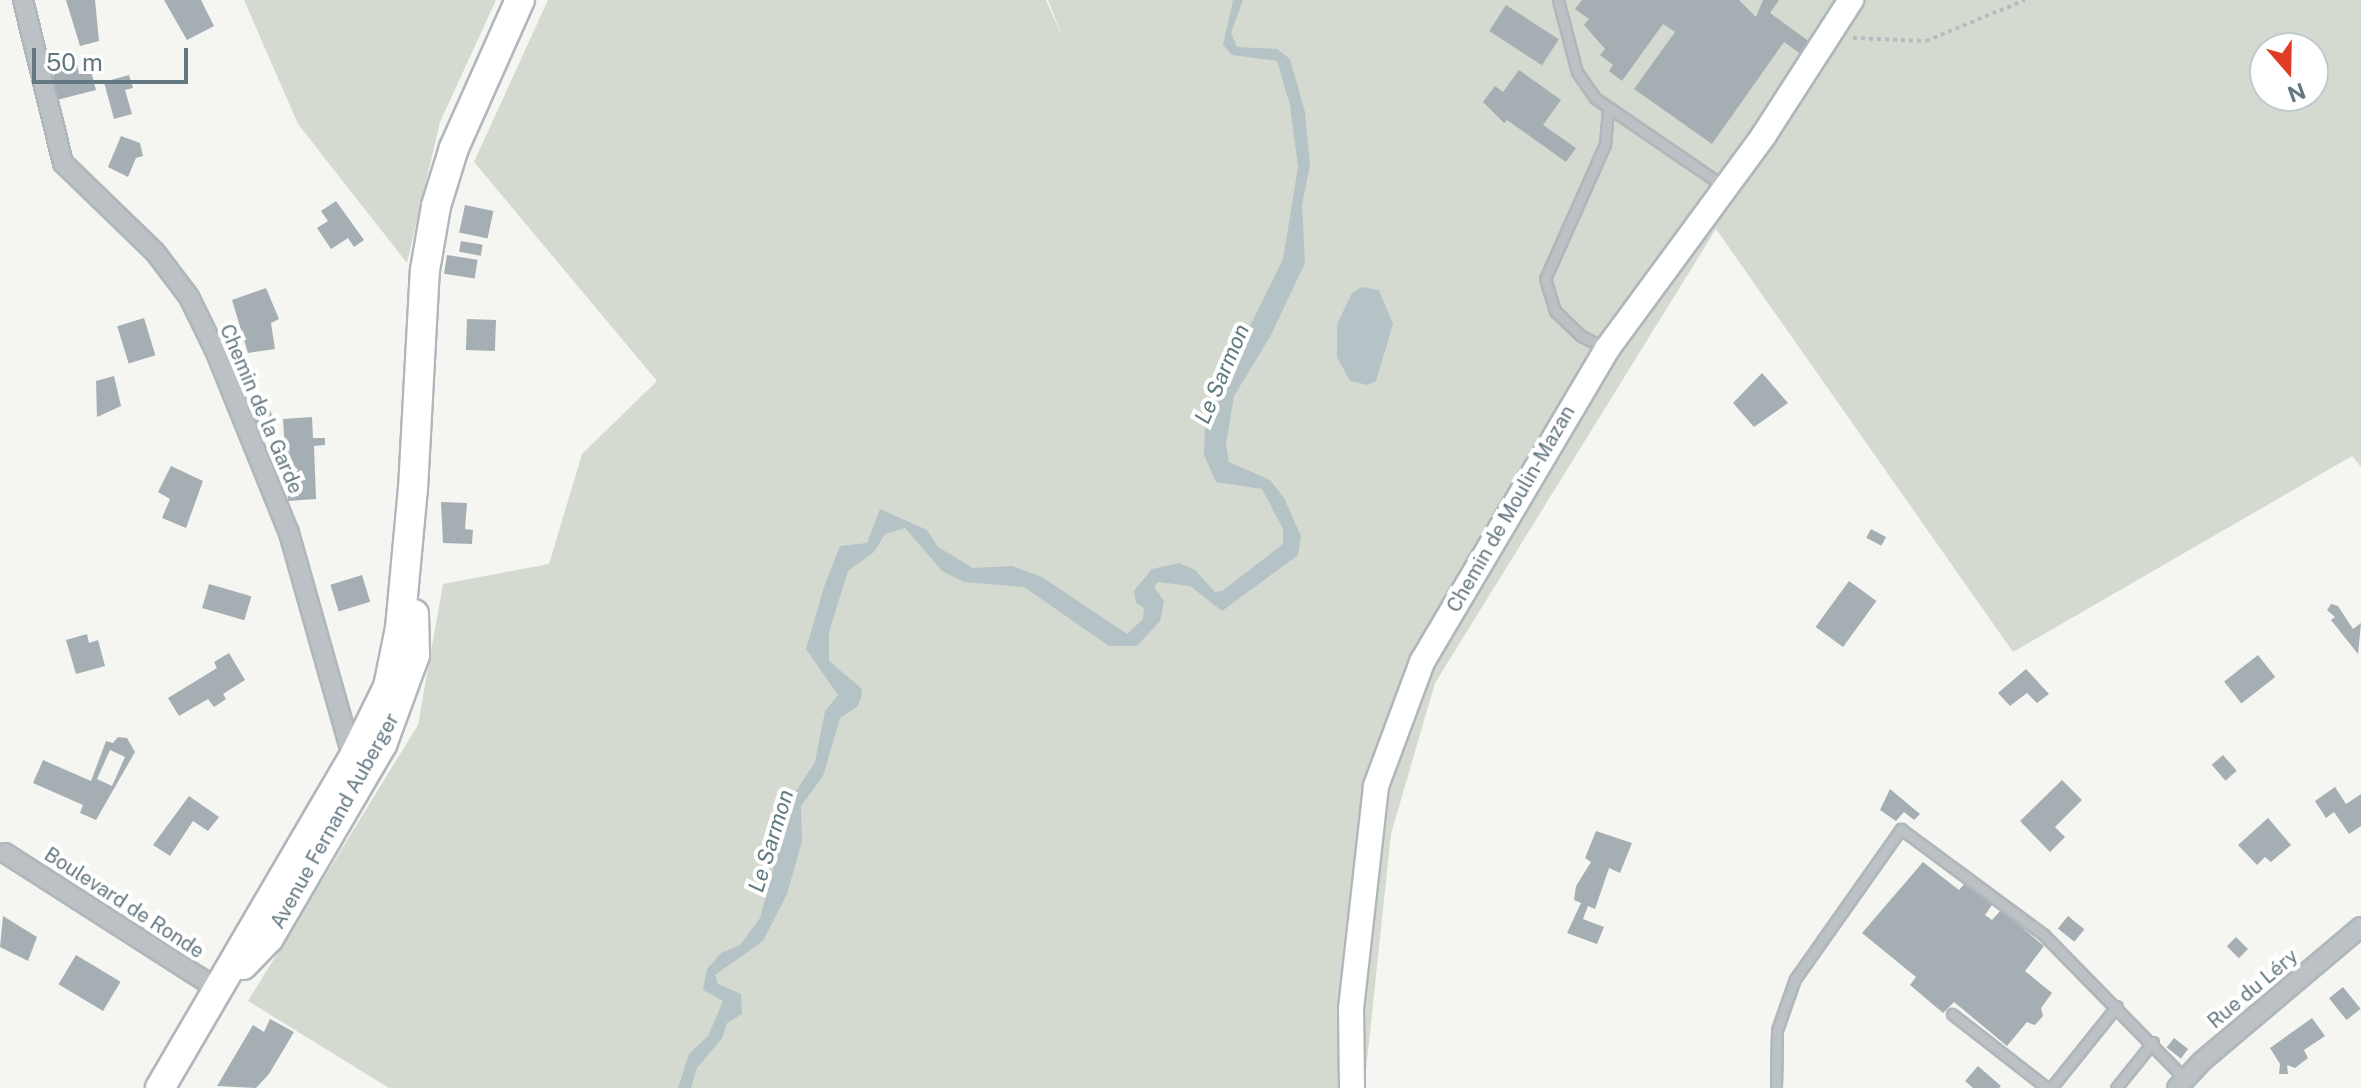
<!DOCTYPE html>
<html>
<head>
<meta charset="utf-8">
<style>
	body { margin:0 }
	#map { position:relative; width:2361px; height:1088px; overflow:hidden; background:#f5f5f1; font-family:"Public Sans",sans-serif }
	div>[style] { position:absolute }
	.green>* { inset:0; background:#d5dad1 }
	.water>* { inset:0; background:#b5c3c6 }
	.building>* { inset:0; background:#a5afb3; transform-origin:0 0 }
	.path>* { height:4px; margin-top:-2px; transform-origin:0; background:repeating-linear-gradient(90deg,#b8bbbd 0 4px,transparent 0 8px) }
	.roads { filter:drop-shadow(2px 0 #b0b7ba) drop-shadow(-2px 0 #b0b7ba) drop-shadow(0 2px #b0b7ba) drop-shadow(0 -2px #b0b7ba) }
	.lane>* { height:9px; margin:-4.5px; padding:0 4.5px; transform-origin:4.5px; border-radius:4.5px; background:#bbc1c4 }
	.street>* { height:18px; margin:-9px; padding:0 9px; transform-origin:9px; border-radius:9px; background:#bbc1c4 }
	.secondary>* { height:24px; margin:-12px; padding:0 12px; transform-origin:12px; border-radius:12px; background:#fff }
	.primary>* { height:28px; margin:-14px; padding:0 14px; transform-origin:14px; border-radius:14px; background:#fff }
	span { translate:-50% -50%; white-space:nowrap; text-align:center; line-height:1.15; -webkit-text-stroke:8px #fff; paint-order:stroke }
	.street-label { font-size:20px; color:#647882 }
	.water-label { font-size:22px; color:#607b7f; font-style:italic }
	.north { position:absolute; left:2249px; top:32px; width:80px; height:80px; box-sizing:border-box; background:#fff; border:2px solid #c1c9cd; border-radius:50%; rotate:160deg; font-size:22px; font-weight:700; line-height:32px; text-align:center; color:#647882 }
	.north::after { content:''; display:block; margin:auto; width:28px; height:36px; background:#e13d26; clip-path:polygon(50% 0,100% 100%,50% 72%,0 100%) }
	.scale { position:absolute; left:32px; top:48px; width:156px; height:36px; box-sizing:border-box; border:4px solid #647882; border-top:0; padding-left:10px; font-size:24px; line-height:28px; white-space:nowrap; color:#647882; -webkit-text-stroke:6px #fff; paint-order:stroke }
</style>
</head>
<body>
<div id="map">
	<div class="green">
		<i style="clip-path:polygon(244px 0,496px 0,440px 122px,407px 263px,298px 124px)"></i>
		<i style="clip-path:polygon(evenodd,548px 0,1046px 0,1064px 41px,1048px 0,2361px 0,2361px 467px,2352px 456px,2013px 652px,1716px 229px,1435px 683px,1391px 834px,1366px 1070px,1352px 1088px,389px 1088px,248px 1001px,418px 725px,443px 584px,549px 564px,582px 454px,657px 381px,474px 162px,548px 0,2265px 48px,2313px 48px,2313px 96px,2265px 96px,2265px 48px)"></i>
	</div>
	<div class="water">
		<i style="clip-path:polygon(1233px 0,1243px 0,1231px 33px,1237px 47px,1277px 49px,1290px 59px,1305px 112px,1310px 165px,1302px 205px,1305px 263px,1270px 337px,1234px 396px,1226px 445px,1229px 462px,1270px 480px,1284px 498px,1301px 536px,1298px 555px,1222px 611px,1190px 586px,1158px 582px,1154px 587px,1164px 601px,1160px 621px,1137px 646px,1109px 646px,1024px 587px,964px 582px,942px 571px,905px 528px,885px 534px,874px 552px,848px 571px,829px 632px,829px 661px,862px 689px,861px 698px,857px 707px,840px 718px,823px 776px,801px 806px,802px 841px,787px 894px,763px 941px,715px 975px,718px 984px,741px 994px,742px 1014px,727px 1023px,722px 1038px,697px 1068px,691px 1088px,678px 1088px,689px 1054px,708px 1036px,723px 1001px,703px 990px,707px 969px,721px 953px,740px 945px,760px 918px,793px 796px,815px 762px,825px 711px,838px 695px,806px 649px,825px 584px,840px 546px,867px 543px,880px 509px,927px 530px,938px 547px,973px 568px,1012px 566px,1042px 577px,1127px 634px,1143px 619px,1144px 608px,1136px 603px,1134px 591px,1152px 569px,1179px 563px,1195px 570px,1215px 592px,1222px 591px,1283px 544px,1283px 529px,1262px 489px,1216px 482px,1204px 455px,1205px 417px,1283px 259px,1298px 167px,1290px 105px,1277px 61px,1232px 55px,1223px 45px)"></i>
		<i style="clip-path:polygon(1362px 287px,1379px 290px,1393px 324px,1376px 381px,1368px 385px,1350px 381px,1337px 357px,1337px 324px,1352px 293px)"></i>
	</div>
	<div class="building">
		<i style="clip-path:polygon(66px 0,95px 0,99px 41px,80px 46px)"></i>
		<i style="clip-path:polygon(164px 0,201px 0,214px 26px,187px 40px)"></i>
		<i style="clip-path:polygon(1582px 0,1739px 0,1756px 17px,1763px 0,1779px 0,1770px 13px,1814px 45px,1805px 57px,1784px 42px,1712px 144px,1634px 89px,1675px 32px,1663px 24px,1622px 81px,1609px 71px,1613px 65px,1600px 55px,1605px 49px,1584px 25px,1589px 19px,1575px 9px)"></i>
		<i style="left:1506px;top:5px;width:63px;height:31px;rotate:33deg"></i>
		<i style="clip-path:polygon(77px 63px,79px 74px,91px 71px,96px 90px,53px 101px,54px 69px)"></i>
		<i style="clip-path:polygon(1519px 70px,1561px 100px,1543px 125px,1576px 148px,1566px 162px,1507px 120px,1504px 123px,1483px 102px,1495px 86px,1503px 92px)"></i>
		<i style="clip-path:polygon(129px 75px,133px 88px,125px 90px,132px 114px,114px 119px,104px 82px)"></i>
		<i style="clip-path:polygon(121px 136px,140px 143px,143px 156px,136px 158px,128px 177px,108px 167px)"></i>
		<i style="clip-path:polygon(336px 201px,364px 240px,354px 247px,348px 238px,331px 249px,317px 228px,328px 221px,321px 211px)"></i>
		<i style="left:465px;top:205px;width:29px;height:28px;rotate:12deg"></i>
		<i style="left:461px;top:241px;width:22px;height:11px;rotate:10deg"></i>
		<i style="left:447px;top:255px;width:31px;height:19px;rotate:9deg"></i>
		<i style="clip-path:polygon(266px 288px,279px 319px,271px 323px,275px 349px,248px 353px,232px 300px)"></i>
		<i style="left:144px;top:318px;width:39px;height:28px;rotate:73deg"></i>
		<i style="left:467px;top:319px;width:29px;height:31px;rotate:2deg"></i>
		<i style="clip-path:polygon(1762px 373px,1788px 403px,1754px 427px,1733px 403px)"></i>
		<i style="clip-path:polygon(114px 376px,121px 406px,97px 417px,96px 381px)"></i>
		<i style="left:270px;top:409px;width:10px;height:18px;rotate:73deg"></i>
		<i style="clip-path:polygon(312px 417px,313px 438px,325px 438px,325px 445px,314px 446px,316px 499px,288px 501px,283px 419px)"></i>
		<i style="clip-path:polygon(171px 466px,203px 481px,186px 528px,162px 518px,170px 499px,158px 492px)"></i>
		<i style="clip-path:polygon(441px 502px,467px 503px,465px 529px,473px 530px,472px 544px,443px 543px)"></i>
		<i style="left:1871px;top:529px;width:17px;height:10px;rotate:28deg"></i>
		<i style="left:362px;top:575px;width:28px;height:33px;rotate:73deg"></i>
		<i style="left:1849px;top:581px;width:34px;height:57px;rotate:36deg"></i>
		<i style="left:209px;top:584px;width:44px;height:25px;rotate:16deg"></i>
		<i style="clip-path:polygon(2331px 604px,2338px 606px,2353px 629px,2361px 623px,2358px 654px,2331px 620px,2335px 617px,2327px 610px)"></i>
		<i style="clip-path:polygon(87px 634px,89px 643px,98px 640px,105px 666px,76px 674px,66px 640px)"></i>
		<i style="clip-path:polygon(229px 653px,245px 680px,223px 694px,226px 699px,214px 707px,208px 699px,179px 716px,168px 698px,217px 668px,214px 662px)"></i>
		<i style="left:2258px;top:655px;width:28px;height:43px;rotate:52deg"></i>
		<i style="clip-path:polygon(2026px 669px,2049px 694px,2037px 703px,2027px 693px,2010px 706px,1998px 693px)"></i>
		<i style="clip-path:polygon(evenodd,118px 737px,127px 738px,135px 752px,96px 820px,80px 813px,83px 805px,33px 783px,43px 760px,91px 781px,106px 741px,113px 743px,118px 737px,110px 750px,125px 757px,112px 786px,97px 779px,110px 750px)"></i>
		<i style="left:2223px;top:755px;width:21px;height:15px;rotate:49deg"></i>
		<i style="clip-path:polygon(2062px 780px,2082px 800px,2055px 827px,2065px 837px,2050px 852px,2020px 821px)"></i>
		<i style="clip-path:polygon(2335px 787px,2346px 804px,2361px 794px,2361px 826px,2349px 834px,2334px 812px,2326px 818px,2315px 801px)"></i>
		<i style="clip-path:polygon(1890px 789px,1920px 814px,1914px 820px,1904px 812px,1896px 821px,1880px 810px)"></i>
		<i style="clip-path:polygon(189px 796px,219px 817px,208px 831px,193px 821px,170px 856px,153px 845px)"></i>
		<i style="clip-path:polygon(2268px 818px,2291px 845px,2271px 862px,2265px 857px,2257px 865px,2238px 845px)"></i>
		<i style="clip-path:polygon(1596px 831px,1632px 843px,1620px 873px,1609px 868px,1595px 909px,1588px 906px,1583px 919px,1604px 927px,1597px 944px,1567px 933px,1581px 903px,1574px 900px,1576px 886px,1591px 862px,1585px 858px)"></i>
		<i style="clip-path:polygon(1923px 862px,1959px 890px,1965px 883px,1992px 905px,1985px 915px,1992px 920px,2001px 910px,2044px 946px,2025px 971px,2052px 993px,2041px 1008px,2043px 1016px,2035px 1025px,2027px 1022px,2007px 1046px,1954px 1002px,1943px 1013px,1910px 985px,1916px 977px,1862px 933px)"></i>
		<i style="clip-path:polygon(3px 916px,37px 937px,28px 961px,0 947px)"></i>
		<i style="left:2068px;top:916px;width:21px;height:16px;rotate:39deg"></i>
		<i style="left:2236px;top:937px;width:17px;height:13px;rotate:45deg"></i>
		<i style="left:76px;top:955px;width:52px;height:34px;rotate:31deg"></i>
		<i style="left:2343px;top:987px;width:28px;height:18px;rotate:51deg"></i>
		<i style="clip-path:polygon(2312px 1018px,2325px 1036px,2304px 1050px,2308px 1058px,2295px 1068px,2287px 1065px,2288px 1074px,2279px 1074px,2280px 1064px,2270px 1048px)"></i>
		<i style="clip-path:polygon(270px 1019px,294px 1032px,269px 1074px,256px 1088px,217px 1086px,253px 1025px,264px 1032px)"></i>
		<i style="left:2174px;top:1038px;width:18px;height:12px;rotate:38deg"></i>
		<i style="clip-path:polygon(1978px 1066px,2001px 1086px,1999px 1088px,1973px 1088px,1965px 1081px)"></i>
	</div>
	<div class="path">
		<i style="left:1853px;top:38px;width:73px;rotate:2.4deg"></i>
		<i style="left:1926px;top:41px;width:107px;rotate:-22.5deg"></i>
	</div>
	<div class="roads">
		<div class="lane">
			<i style="left:1558px;top:0;width:74px;rotate:75.2deg"></i>
			<i style="left:1577px;top:72px;width:32px;rotate:55deg"></i>
			<i style="left:1595px;top:98px;width:158px;rotate:34.4deg"></i>
			<i style="left:1607px;top:349px;width:30px;rotate:-153deg"></i>
			<i style="left:1580px;top:335px;width:35px;rotate:-136deg"></i>
			<i style="left:1555px;top:311px;width:34px;rotate:-107deg"></i>
			<i style="left:1545px;top:279px;width:148px;rotate:-66deg"></i>
			<i style="left:1605px;top:144px;width:36px;rotate:-85deg"></i>
			<i style="left:1952px;top:1014px;width:120px;rotate:37.9deg"></i>
			<i style="left:1776px;top:1088px;width:58px;rotate:-89deg"></i>
			<i style="left:1777px;top:1030px;width:54px;rotate:-70.6deg"></i>
			<i style="left:1795px;top:979px;width:184px;rotate:-54.8deg"></i>
			<i style="left:1901px;top:829px;width:178px;rotate:36.5deg"></i>
			<i style="left:2044px;top:935px;width:200px;rotate:45.6deg"></i>
			<i style="left:2051px;top:1088px;width:105px;rotate:-51.2deg"></i>
			<i style="left:2116px;top:1088px;width:59px;rotate:-51.2deg"></i>
		</div>
		<div class="street">
			<i style="left:23px;top:0;width:168px;rotate:76.2deg"></i>
			<i style="left:63px;top:163px;width:128px;rotate:44.1deg"></i>
			<i style="left:155px;top:252px;width:56px;rotate:52.9deg"></i>
			<i style="left:189px;top:297px;width:59px;rotate:63.9deg"></i>
			<i style="left:215px;top:350px;width:197px;rotate:68deg"></i>
			<i style="left:289px;top:533px;width:235px;rotate:74.2deg"></i>
			<i style="left:5px;top:853px;width:254px;rotate:32.6deg"></i>
			<i style="left:2177px;top:1088px;width:35px;rotate:-47deg"></i>
			<i style="left:2201px;top:1062px;width:209px;rotate:-40.2deg"></i>
		</div>
		<div class="secondary">
			<i style="left:1352px;top:1088px;width:79px;rotate:-90.7deg"></i>
			<i style="left:1351px;top:1009px;width:224px;rotate:-83.6deg"></i>
			<i style="left:1376px;top:786px;width:132px;rotate:-69.6deg"></i>
			<i style="left:1422px;top:662px;width:364px;rotate:-59.4deg"></i>
			<i style="left:1607px;top:349px;width:265px;rotate:-53.7deg"></i>
			<i style="left:1764px;top:135px;width:161px;rotate:-57.2deg"></i>
		</div>
		<div class="primary">
			<i style="left:243px;top:965px;width:37px;rotate:-46deg"></i>
			<i style="left:269px;top:938px;width:224px;rotate:-59.7deg"></i>
			<i style="left:382px;top:745px;width:96px;rotate:-69.9deg"></i>
			<i style="left:415px;top:655px;width:41px;rotate:-91.4deg"></i>
			<i style="left:160px;top:1088px;width:387px;rotate:-59.7deg"></i>
			<i style="left:355px;top:754px;width:75px;rotate:-63.8deg"></i>
			<i style="left:388px;top:687px;width:60px;rotate:-78.5deg"></i>
			<i style="left:400px;top:628px;width:140px;rotate:-84.7deg"></i>
			<i style="left:413px;top:489px;width:219px;rotate:-86.9deg"></i>
			<i style="left:425px;top:270px;width:65px;rotate:-80.2deg"></i>
			<i style="left:436px;top:206px;width:61px;rotate:-72.8deg"></i>
			<i style="left:454px;top:148px;width:162px;rotate:-66deg"></i>
		</div>
	</div>
	<div class="street-label">
		<span style="left:261px;top:409px;rotate:67deg">Chemin de la Garde</span>
		<span style="left:1511px;top:509px;rotate:-60deg">Chemin de Moulin-Mazan</span>
		<span style="left:335px;top:821px;rotate:-61deg">Avenue Fernand Auberger</span>
		<span style="left:124px;top:903px;rotate:33deg">Boulevard de Ronde</span>
		<span style="left:2253px;top:989px;rotate:-40deg">Rue du Léry</span>
	</div>
	<div class="water-label">
		<span style="left:1222px;top:374px;rotate:-67deg">Le Sarmon</span>
		<span style="left:771px;top:841px;rotate:-73deg">Le Sarmon</span>
	</div>
	<div class="north">N</div>
	<div class="scale">50 m</div>
</div>
</body>
</html>
